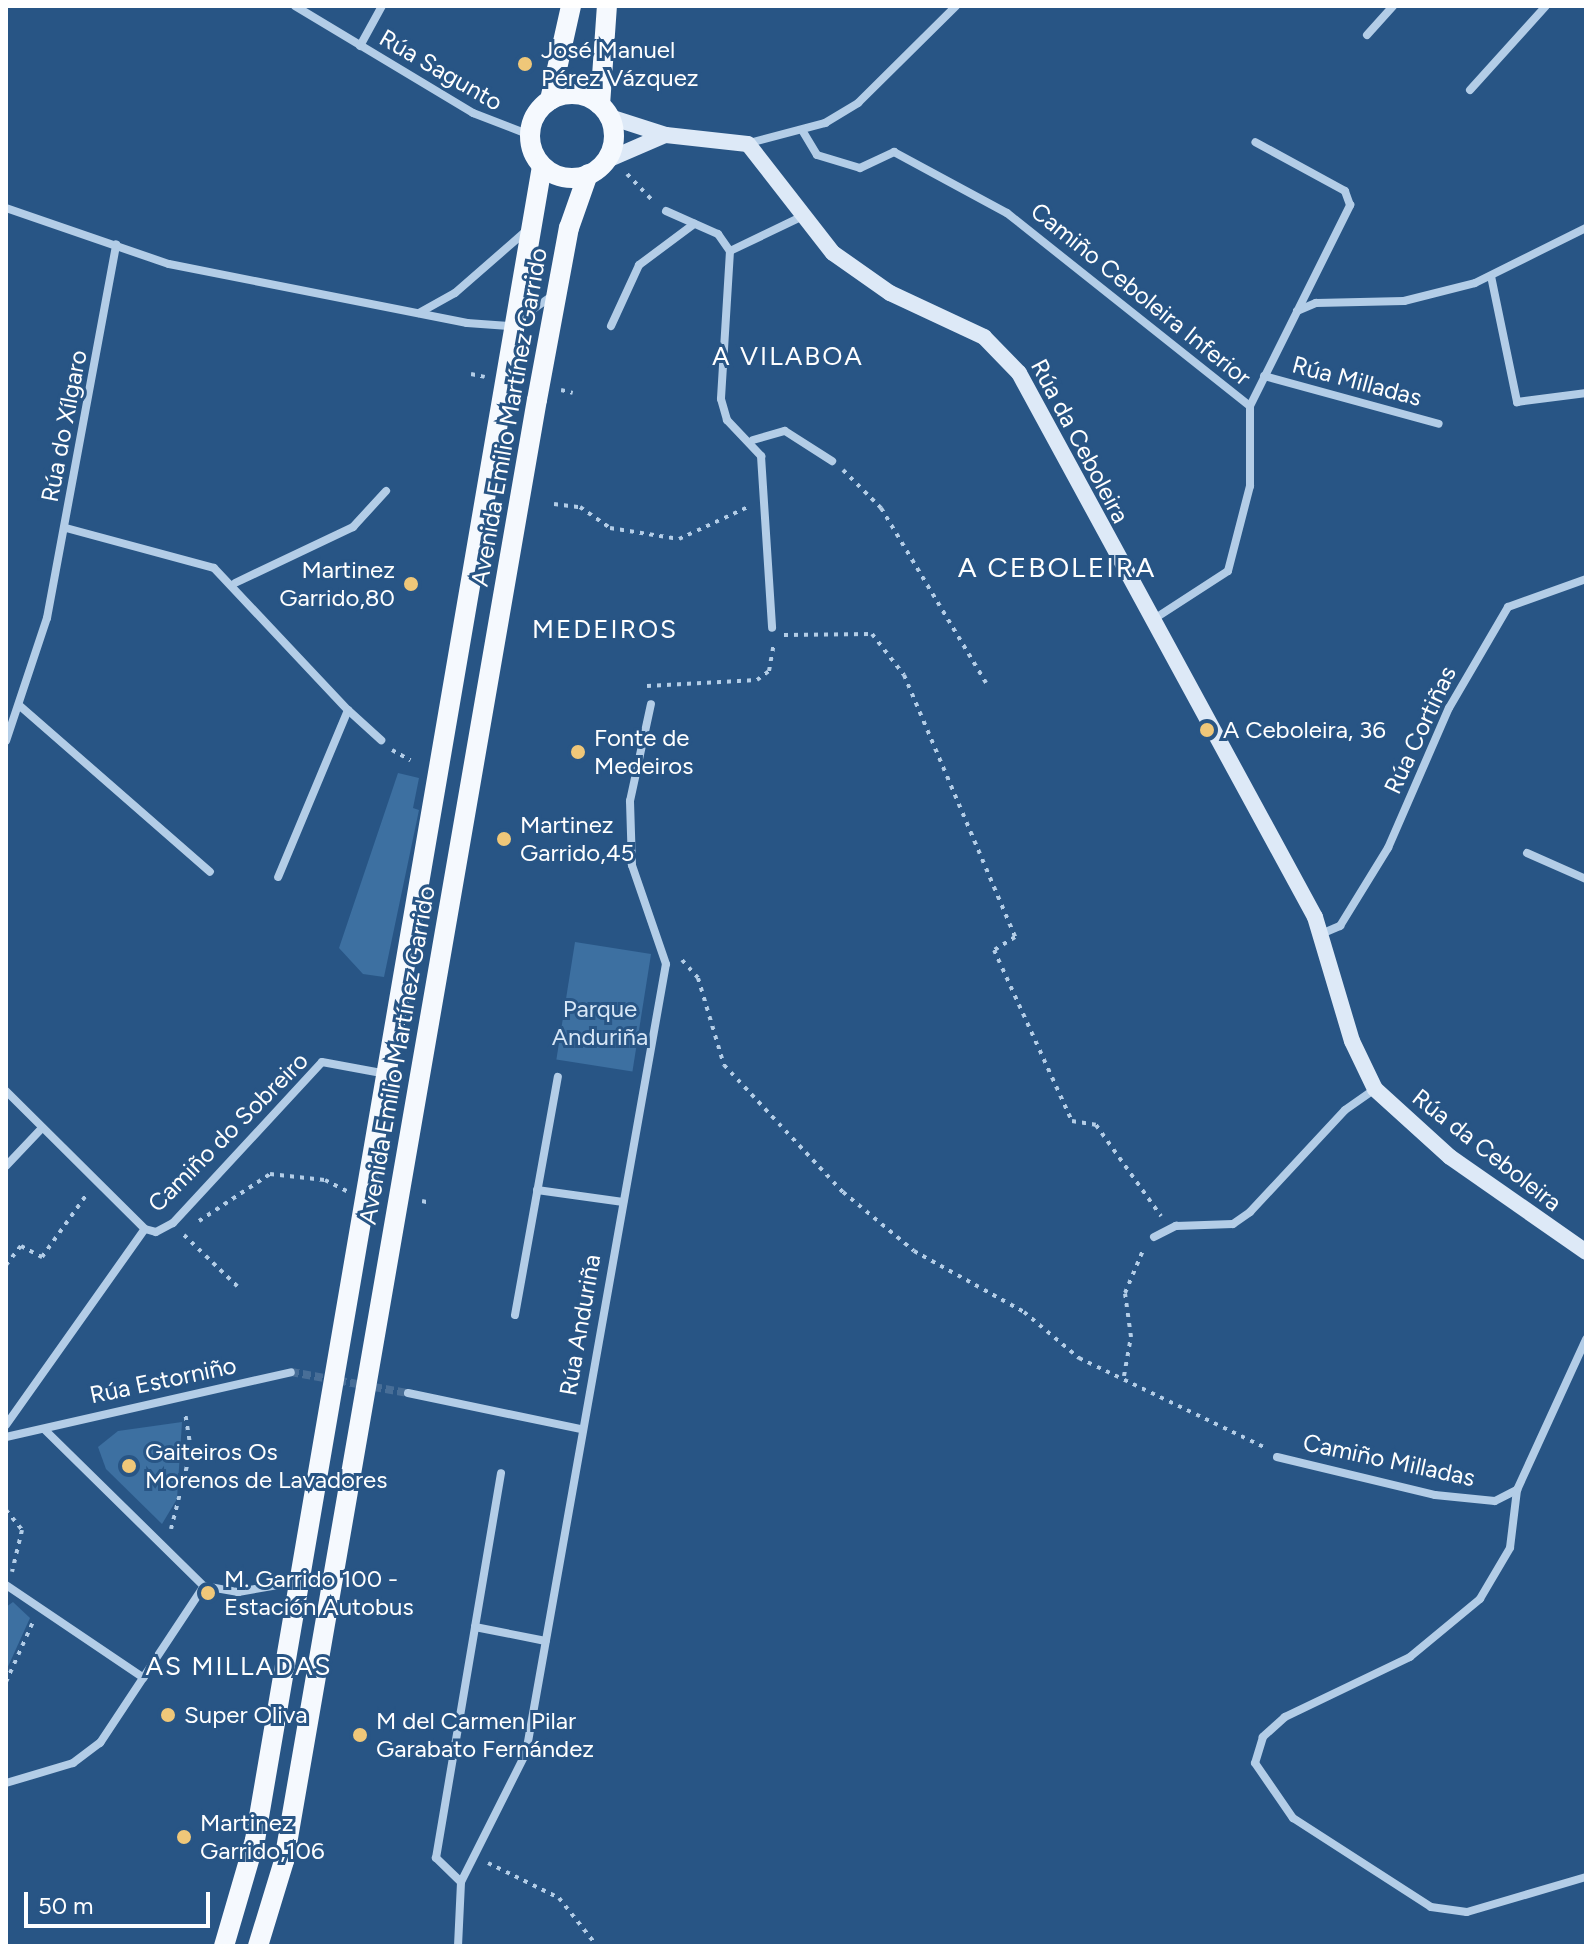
<!DOCTYPE html>
<html>
<head>
<meta charset="utf-8">
<style>
	body { margin:0 }
	#map { position:relative; width:1592px; height:1952px; overflow:hidden; background:#285585; font-family:Figtree,sans-serif }
	div>[style] { position:absolute }
	.green>* { inset:0; background:#3d70a1; transform-origin:0 0 }
	.street-tunnel>* { height:8px; margin-top:-4px; transform-origin:0; background:repeating-linear-gradient(90deg,#486e97 0 8px,transparent 0 12px) }
	.path>* { height:4px; margin-top:-2px; transform-origin:0; background:repeating-linear-gradient(90deg,#b3cde7 0 4px,transparent 0 10px) }
	.street>* { height:8px; margin:-4px; padding:0 4px; transform-origin:4px; border-radius:4px; background:#b3cde7 }
	.secondary>* { height:16px; margin:-8px; padding:0 8px; transform-origin:8px; border-radius:8px; background:#dde9f7 }
	.primary>* { height:20px; margin:-10px; padding:0 10px; transform-origin:10px; border-radius:10px; background:#f5f9fe }
	.primary>.ring { margin:-10px; padding:0; box-sizing:content-box; background:none; border:20px solid #f5f9fe; border-radius:50% }
	.dots>* { width:22px; height:22px; translate:-50% -50%; box-sizing:border-box; border:4px solid #285585; border-radius:50% }
	span { translate:-50% -50%; white-space:nowrap; text-align:center; line-height:1.15; -webkit-text-stroke:6px #285585; paint-order:stroke }
	.poi-label { font-size:24px; color:#fff }
	.left { translate:0 -50%; text-align:left }
	.right { translate:-100% -50%; text-align:right }
	.street-label { font-size:24px; color:#fff }
	.park-label { font-size:24px; color:#d6e6f6 }
	.neighbourhood-label { font-size:26px; color:#fff; letter-spacing:2px }
	.quarter-label { font-size:28px; color:#fff; letter-spacing:2px }
	.frame { position:absolute; inset:0; border:8px solid #fff; pointer-events:none }
	.scale { position:absolute; left:24px; top:1892px; width:186px; height:36px; box-sizing:border-box; border:4px solid #fff; border-top:0; padding-left:10px; font-size:24px; line-height:28px; white-space:nowrap; color:#fff; -webkit-text-stroke:6px #285585; paint-order:stroke }
</style>
</head>
<body>
<div id="map">
	<div class="green">
		<i style="clip-path:polygon(398px 773px,419px 778px,413px 808px,419px 810px,384px 977px,363px 974px,339px 948px)"></i>
		<i style="left:575px;top:942px;width:77px;height:119px;rotate:9deg"></i>
		<i style="clip-path:polygon(182px 1422px,177px 1499px,162px 1524px,106px 1469px,98px 1447px,118px 1431px)"></i>
		<i style="clip-path:polygon(13px 1602px,30px 1618px,6px 1671px,6px 1607px)"></i>
	</div>
	<div class="street-tunnel">
		<i style="left:291px;top:1372px;width:119px;rotate:10.2deg"></i>
	</div>
	<div class="path">
		<i style="left:627px;top:174px;width:39px;rotate:46deg"></i>
		<i style="left:471px;top:374px;width:14px;rotate:12deg"></i>
		<i style="left:561px;top:390px;width:12px;rotate:14deg"></i>
		<i style="left:843px;top:470px;width:54px;rotate:45deg"></i>
		<i style="left:881px;top:508px;width:204px;rotate:59deg"></i>
		<i style="left:554px;top:504px;width:26px;rotate:7deg"></i>
		<i style="left:580px;top:507px;width:37px;rotate:35deg"></i>
		<i style="left:610px;top:528px;width:70px;rotate:9.1deg"></i>
		<i style="left:679px;top:539px;width:76px;rotate:-24.9deg"></i>
		<i style="left:784px;top:635px;width:88px;rotate:-0.7deg"></i>
		<i style="left:872px;top:634px;width:52px;rotate:52deg"></i>
		<i style="left:904px;top:675px;width:285px;rotate:67deg"></i>
		<i style="left:1015px;top:937px;width:25px;rotate:148deg"></i>
		<i style="left:994px;top:950px;width:188px;rotate:65.5deg"></i>
		<i style="left:1072px;top:1121px;width:24px;rotate:9deg"></i>
		<i style="left:1096px;top:1125px;width:112px;rotate:54.5deg"></i>
		<i style="left:647px;top:686px;width:110px;rotate:-3.1deg"></i>
		<i style="left:757px;top:680px;width:15px;rotate:-37deg"></i>
		<i style="left:769px;top:671px;width:29px;rotate:-80deg"></i>
		<i style="left:392px;top:750px;width:21px;rotate:29deg"></i>
		<i style="left:682px;top:960px;width:24px;rotate:48deg"></i>
		<i style="left:698px;top:978px;width:91px;rotate:73.4deg"></i>
		<i style="left:724px;top:1065px;width:174px;rotate:46.9deg"></i>
		<i style="left:843px;top:1192px;width:92px;rotate:39.7deg"></i>
		<i style="left:914px;top:1251px;width:126px;rotate:29deg"></i>
		<i style="left:1024px;top:1312px;width:72px;rotate:39.9deg"></i>
		<i style="left:1079px;top:1358px;width:208px;rotate:25.7deg"></i>
		<i style="left:422px;top:1201px;width:9px;rotate:13deg"></i>
		<i style="left:199px;top:1221px;width:85px;rotate:-33.5deg"></i>
		<i style="left:270px;top:1174px;width:55px;rotate:6.2deg"></i>
		<i style="left:325px;top:1180px;width:25px;rotate:27deg"></i>
		<i style="left:184px;top:1235px;width:74px;rotate:43.9deg"></i>
		<i style="left:6px;top:1265px;width:24px;rotate:-52deg"></i>
		<i style="left:21px;top:1246px;width:24px;rotate:28deg"></i>
		<i style="left:42px;top:1257px;width:77px;rotate:-54.5deg"></i>
		<i style="left:1124px;top:1376px;width:40px;rotate:-80deg"></i>
		<i style="left:1131px;top:1337px;width:44px;rotate:-97.8deg"></i>
		<i style="left:1125px;top:1293px;width:49px;rotate:-67.1deg"></i>
		<i style="left:6px;top:1510px;width:26px;rotate:51deg"></i>
		<i style="left:22px;top:1530px;width:43px;rotate:103.4deg"></i>
		<i style="left:171px;top:1529px;width:81px;rotate:-75.8deg"></i>
		<i style="left:191px;top:1450px;width:36px;rotate:-99deg"></i>
		<i style="left:6px;top:1682px;width:66px;rotate:-65.8deg"></i>
		<i style="left:488px;top:1863px;width:79px;rotate:26.2deg"></i>
		<i style="left:559px;top:1898px;width:61px;rotate:51.6deg"></i>
	</div>
	<div class="street">
		<i style="left:295px;top:6px;width:208px;rotate:31deg"></i>
		<i style="left:473px;top:113px;width:61px;rotate:21.1deg"></i>
		<i style="left:1367px;top:35px;width:39px;rotate:-48deg"></i>
		<i style="left:360px;top:46px;width:46px;rotate:-61.2deg"></i>
		<i style="left:1470px;top:90px;width:113px;rotate:-47.9deg"></i>
		<i style="left:802px;top:130px;width:29px;rotate:59deg"></i>
		<i style="left:817px;top:155px;width:45px;rotate:16.8deg"></i>
		<i style="left:860px;top:168px;width:38px;rotate:-25deg"></i>
		<i style="left:894px;top:152px;width:128px;rotate:28.4deg"></i>
		<i style="left:1007px;top:213px;width:310px;rotate:38.5deg"></i>
		<i style="left:749px;top:143px;width:79px;rotate:-14.7deg"></i>
		<i style="left:825px;top:123px;width:39px;rotate:-31deg"></i>
		<i style="left:858px;top:103px;width:138px;rotate:-44.7deg"></i>
		<i style="left:6px;top:208px;width:172px;rotate:19deg"></i>
		<i style="left:169px;top:264px;width:304px;rotate:11.2deg"></i>
		<i style="left:467px;top:323px;width:42px;rotate:4.1deg"></i>
		<i style="left:509px;top:326px;width:52px;rotate:-34.9deg"></i>
		<i style="left:666px;top:211px;width:57px;rotate:23.9deg"></i>
		<i style="left:718px;top:234px;width:21px;rotate:55deg"></i>
		<i style="left:730px;top:251px;width:76px;rotate:-25.6deg"></i>
		<i style="left:730px;top:251px;width:148px;rotate:93.5deg"></i>
		<i style="left:721px;top:399px;width:22px;rotate:74deg"></i>
		<i style="left:727px;top:420px;width:50px;rotate:46.6deg"></i>
		<i style="left:761px;top:456px;width:172px;rotate:86.3deg"></i>
		<i style="left:1491px;top:276px;width:129px;rotate:78.3deg"></i>
		<i style="left:1517px;top:402px;width:70px;rotate:-7.4deg"></i>
		<i style="left:1297px;top:311px;width:21px;rotate:-23deg"></i>
		<i style="left:1316px;top:303px;width:88px;rotate:-1.3deg"></i>
		<i style="left:1404px;top:301px;width:73px;rotate:-14.2deg"></i>
		<i style="left:1475px;top:283px;width:124px;rotate:-26.4deg"></i>
		<i style="left:419px;top:313px;width:41px;rotate:-29.1deg"></i>
		<i style="left:455px;top:293px;width:93px;rotate:-41.1deg"></i>
		<i style="left:611px;top:326px;width:67px;rotate:-65.3deg"></i>
		<i style="left:639px;top:265px;width:69px;rotate:-36.7deg"></i>
		<i style="left:1264px;top:376px;width:181px;rotate:15.3deg"></i>
		<i style="left:753px;top:440px;width:33px;rotate:-16deg"></i>
		<i style="left:785px;top:431px;width:56px;rotate:32.6deg"></i>
		<i style="left:66px;top:528px;width:153px;rotate:15.1deg"></i>
		<i style="left:214px;top:568px;width:195px;rotate:46.7deg"></i>
		<i style="left:348px;top:710px;width:181px;rotate:112.7deg"></i>
		<i style="left:235px;top:583px;width:131px;rotate:-25.4deg"></i>
		<i style="left:353px;top:527px;width:49px;rotate:-47.5deg"></i>
		<i style="left:1154px;top:619px;width:88px;rotate:-33deg"></i>
		<i style="left:1228px;top:571px;width:88px;rotate:-75.5deg"></i>
		<i style="left:1250px;top:486px;width:80px;rotate:-90deg"></i>
		<i style="left:1250px;top:406px;width:225px;rotate:-63.5deg"></i>
		<i style="left:1350px;top:205px;width:15px;rotate:-110deg"></i>
		<i style="left:1345px;top:191px;width:102px;rotate:-151.4deg"></i>
		<i style="left:20px;top:706px;width:252px;rotate:41.1deg"></i>
		<i style="left:348px;top:710px;width:45px;rotate:42.3deg"></i>
		<i style="left:6px;top:741px;width:130px;rotate:-71.6deg"></i>
		<i style="left:47px;top:618px;width:380px;rotate:-79.5deg"></i>
		<i style="left:1527px;top:853px;width:64px;rotate:23.8deg"></i>
		<i style="left:1321px;top:934px;width:21px;rotate:-23deg"></i>
		<i style="left:1340px;top:926px;width:92px;rotate:-58.4deg"></i>
		<i style="left:1388px;top:848px;width:153px;rotate:-66.5deg"></i>
		<i style="left:1449px;top:708px;width:117px;rotate:-59.7deg"></i>
		<i style="left:1508px;top:607px;width:83px;rotate:-19.7deg"></i>
		<i style="left:6px;top:1091px;width:196px;rotate:44.8deg"></i>
		<i style="left:145px;top:1229px;width:11px;rotate:15deg"></i>
		<i style="left:156px;top:1232px;width:19px;rotate:-28deg"></i>
		<i style="left:173px;top:1223px;width:219px;rotate:-47.2deg"></i>
		<i style="left:322px;top:1062px;width:66px;rotate:10.5deg"></i>
		<i style="left:6px;top:1166px;width:52px;rotate:-46.5deg"></i>
		<i style="left:537px;top:1190px;width:87px;rotate:7.9deg"></i>
		<i style="left:1154px;top:1237px;width:25px;rotate:-27deg"></i>
		<i style="left:1176px;top:1226px;width:57px;rotate:-2deg"></i>
		<i style="left:1233px;top:1224px;width:21px;rotate:-35deg"></i>
		<i style="left:1250px;top:1212px;width:139px;rotate:-47deg"></i>
		<i style="left:1345px;top:1110px;width:37px;rotate:-35deg"></i>
		<i style="left:515px;top:1315px;width:242px;rotate:-79.8deg"></i>
		<i style="left:408px;top:1393px;width:177px;rotate:11.8deg"></i>
		<i style="left:6px;top:1425px;width:240px;rotate:-54.7deg"></i>
		<i style="left:45px;top:1430px;width:223px;rotate:44.5deg"></i>
		<i style="left:204px;top:1586px;width:35px;rotate:10deg"></i>
		<i style="left:238px;top:1592px;width:93px;rotate:-9.9deg"></i>
		<i style="left:6px;top:1437px;width:292px;rotate:-12.8deg"></i>
		<i style="left:1277px;top:1457px;width:163px;rotate:13.5deg"></i>
		<i style="left:1435px;top:1495px;width:60px;rotate:5.7deg"></i>
		<i style="left:1495px;top:1501px;width:25px;rotate:-27deg"></i>
		<i style="left:1517px;top:1490px;width:166px;rotate:-65.4deg"></i>
		<i style="left:1517px;top:1490px;width:58px;rotate:96.9deg"></i>
		<i style="left:1510px;top:1548px;width:59px;rotate:120.5deg"></i>
		<i style="left:1480px;top:1599px;width:91px;rotate:140.4deg"></i>
		<i style="left:1410px;top:1657px;width:139px;rotate:154.4deg"></i>
		<i style="left:1285px;top:1717px;width:30px;rotate:138deg"></i>
		<i style="left:1263px;top:1737px;width:27px;rotate:107deg"></i>
		<i style="left:1255px;top:1763px;width:67px;rotate:55.4deg"></i>
		<i style="left:1293px;top:1818px;width:164px;rotate:32.8deg"></i>
		<i style="left:1431px;top:1907px;width:36px;rotate:8deg"></i>
		<i style="left:1467px;top:1912px;width:124px;rotate:-16.4deg"></i>
		<i style="left:6px;top:1585px;width:166px;rotate:34deg"></i>
		<i style="left:475px;top:1627px;width:156px;rotate:-80.4deg"></i>
		<i style="left:6px;top:1783px;width:70px;rotate:-16.6deg"></i>
		<i style="left:73px;top:1763px;width:34px;rotate:-37deg"></i>
		<i style="left:100px;top:1743px;width:188px;rotate:-56.5deg"></i>
		<i style="left:461px;top:1882px;width:35px;rotate:-136deg"></i>
		<i style="left:436px;top:1858px;width:234px;rotate:-80.4deg"></i>
		<i style="left:475px;top:1627px;width:72px;rotate:11.2deg"></i>
		<i style="left:458px;top:1946px;width:64px;rotate:-87.3deg"></i>
		<i style="left:461px;top:1882px;width:144px;rotate:-63.3deg"></i>
		<i style="left:526px;top:1753px;width:801px;rotate:-79.94deg"></i>
		<i style="left:666px;top:964px;width:105px;rotate:-109deg"></i>
		<i style="left:632px;top:865px;width:64px;rotate:-91.8deg"></i>
		<i style="left:630px;top:801px;width:99px;rotate:-77.8deg"></i>
	</div>
	<div class="secondary">
		<i style="left:610px;top:117px;width:59px;rotate:17.8deg"></i>
		<i style="left:666px;top:135px;width:82px;rotate:6.3deg"></i>
		<i style="left:748px;top:144px;width:138px;rotate:52.1deg"></i>
		<i style="left:833px;top:253px;width:70px;rotate:35.1deg"></i>
		<i style="left:890px;top:293px;width:104px;rotate:25.1deg"></i>
		<i style="left:984px;top:337px;width:50px;rotate:45.8deg"></i>
		<i style="left:1019px;top:373px;width:619px;rotate:61.45deg"></i>
		<i style="left:1315px;top:917px;width:129px;rotate:73.4deg"></i>
		<i style="left:1352px;top:1041px;width:53px;rotate:64.4deg"></i>
		<i style="left:1375px;top:1089px;width:101px;rotate:42.2deg"></i>
		<i style="left:1450px;top:1157px;width:166px;rotate:34.9deg"></i>
		<i style="left:605px;top:161px;width:65px;rotate:-23.4deg"></i>
	</div>
	<div class="primary">
		<i class="ring" style="left:530px;top:94px;width:64px;height:64px"></i>
		<i style="left:550px;top:100px;width:96px;rotate:-77.4deg"></i>
		<i style="left:600px;top:105px;width:99px;rotate:-86deg"></i>
		<i style="left:224px;top:1946px;width:110px;rotate:-73.7deg"></i>
		<i style="left:255px;top:1840px;width:1698px;rotate:-80.27deg"></i>
		<i style="left:258px;top:1946px;width:89px;rotate:-73deg"></i>
		<i style="left:284px;top:1861px;width:1483px;rotate:-80.18deg"></i>
		<i style="left:537px;top:400px;width:175px;rotate:-79.5deg"></i>
		<i style="left:569px;top:228px;width:57px;rotate:-70.6deg"></i>
	</div>
	<div class="dots">
		<i style="left:525px;top:64px;background:#efc779"></i>
		<i style="left:411px;top:584px;background:#efc779"></i>
		<i style="left:1207px;top:730px;background:#efc779"></i>
		<i style="left:578px;top:752px;background:#efc779"></i>
		<i style="left:504px;top:839px;background:#efc779"></i>
		<i style="left:129px;top:1466px;background:#efc779"></i>
		<i style="left:208px;top:1593px;background:#efc779"></i>
		<i style="left:168px;top:1715px;background:#efc779"></i>
		<i style="left:360px;top:1735px;background:#efc779"></i>
		<i style="left:184px;top:1837px;background:#efc779"></i>
	</div>
	<div class="poi-label">
		<span class="left" style="left:541px;top:64px">José Manuel<br>Pérez Vázquez</span>
		<span class="right" style="left:395px;top:584px">Martinez<br>Garrido,80</span>
		<span class="left" style="left:1223px;top:730px">A Ceboleira, 36</span>
		<span class="left" style="left:594px;top:752px">Fonte de<br>Medeiros</span>
		<span class="left" style="left:520px;top:839px">Martinez<br>Garrido,45</span>
		<span class="left" style="left:145px;top:1466px">Gaiteiros Os<br>Morenos de Lavadores</span>
		<span class="left" style="left:224px;top:1593px">M. Garrido 100 -<br>Estación Autobus</span>
		<span class="left" style="left:184px;top:1715px">Super Oliva</span>
		<span class="left" style="left:376px;top:1735px">M del Carmen Pilar<br>Garabato Fernández</span>
		<span class="left" style="left:200px;top:1837px">Martinez<br>Garrido,106</span>
	</div>
	<div class="street-label">
		<span style="left:441px;top:70px;rotate:30deg">Rúa Sagunto</span>
		<span style="left:1141px;top:294px;rotate:39deg">Camiño Ceboleira Inferior</span>
		<span style="left:1357px;top:381px;rotate:15deg">Rúa Milladas</span>
		<span style="left:509px;top:417px;rotate:-80deg">Avenida Emilio Martínez Garrido</span>
		<span style="left:64px;top:426px;rotate:-79deg">Rúa do Xílgaro</span>
		<span style="left:1080px;top:441px;rotate:62deg">Rúa da Ceboleira</span>
		<span style="left:1420px;top:730px;rotate:-65deg">Rúa Cortiñas</span>
		<span style="left:397px;top:1055px;rotate:-80deg">Avenida Emilio Martínez Garrido</span>
		<span style="left:228px;top:1132px;rotate:-45deg">Camiño do Sobreiro</span>
		<span style="left:1487px;top:1150px;rotate:38deg">Rúa da Ceboleira</span>
		<span style="left:580px;top:1325px;rotate:-80deg">Rúa Anduriña</span>
		<span style="left:163px;top:1380px;rotate:-12deg">Rúa Estorniño</span>
		<span style="left:1389px;top:1460px;rotate:12deg">Camiño Milladas</span>
	</div>
	<div class="park-label">
		<span style="left:600px;top:1023px">Parque<br>Anduriña</span>
	</div>
	<div class="neighbourhood-label">
		<span style="left:788px;top:357px">A VILABOA</span>
		<span style="left:605px;top:630px">MEDEIROS</span>
		<span style="left:239px;top:1667px">AS MILLADAS</span>
	</div>
	<div class="quarter-label">
		<span style="left:1057px;top:567px">A CEBOLEIRA</span>
	</div>
	<div class="frame"></div>
	<div class="scale">50 m</div>
</div>
</body>
</html>
